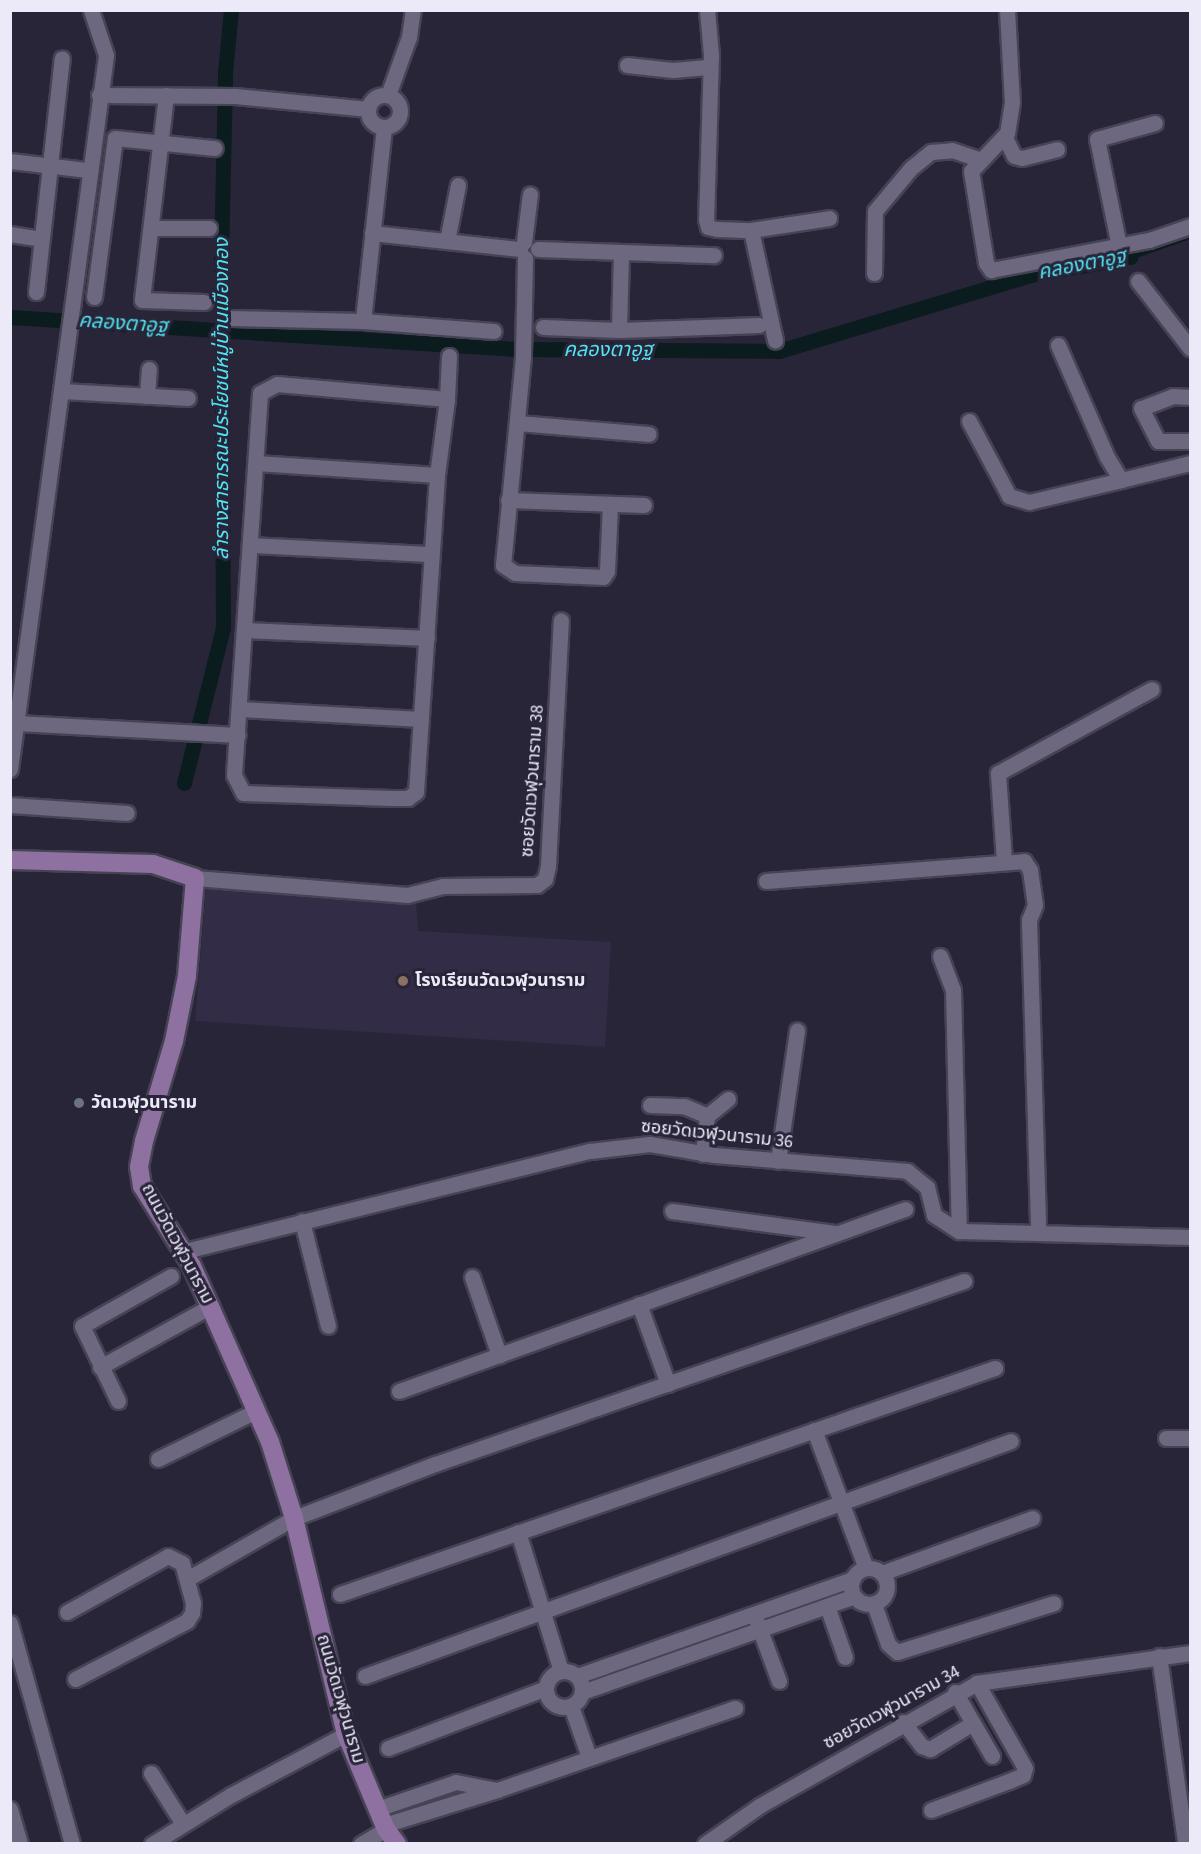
<!DOCTYPE html>
<html>
<head>
<meta charset="utf-8">
<style>
	body { margin:0 }
	#map { position:relative; width:1201px; height:1854px; overflow:hidden; background:#292539; font-family:"Source Sans 3","Noto Sans Thai",sans-serif }
	div>[style] { position:absolute }
	.built>* { inset:0; background:#322c46 }
	.stream>* { height:4.5px; margin:-2.25px; padding:0 2.25px; transform-origin:2.25px; border-radius:2.25px; background:#0a1c1e }
	.canal>* { height:15px; margin:-7.5px; padding:0 7.5px; transform-origin:7.5px; border-radius:7.5px; background:#0a1c1e }
	.roads { filter:drop-shadow(2px 0 #464354) drop-shadow(-2px 0 #464354) drop-shadow(0 2px #464354) drop-shadow(0 -2px #464354) }
	.street>* { height:15px; margin:-7.5px; padding:0 7.5px; transform-origin:7.5px; border-radius:7.5px; background:#6d6880 }
	.street>.ring { margin:-7.5px; padding:0; box-sizing:content-box; background:none; border:15px solid #6d6880; border-radius:50% }
	.secondary>* { height:18px; margin:-9px; padding:0 9px; transform-origin:9px; border-radius:9px; background:#8e70a1 }
	.dots>* { width:16px; height:16px; translate:-50% -50%; box-sizing:border-box; border:3px solid #292539; border-radius:50% }
	span { translate:-50% -50%; white-space:nowrap; text-align:center; line-height:1.15; -webkit-text-stroke:6px #292539; paint-order:stroke }
	.street-label { font-size:18px; color:#eceaf8 }
	.poi-label { font-size:18px; color:#eceaf8; font-weight:700 }
	.left { translate:0 -50%; text-align:left }
	.water-label { font-size:20px; color:#50e3f1; font-style:italic }
	.frame { position:absolute; inset:0; border:12px solid #eceaf8; pointer-events:none }
</style>
</head>
<body>
<div id="map">
	<div class="built">
		<i style="clip-path:polygon(206px 888px,416px 903px,418px 931px,611px 942px,605px 1047px,195px 1021px)"></i>
	</div>
	<div class="stream">
		<i style="left:1130px;top:257px;width:64px;rotate:-19.3deg"></i>
	</div>
	<div class="canal">
		<i style="left:10px;top:317px;width:507px;rotate:3.62deg"></i>
		<i style="left:516px;top:349px;width:263px;rotate:0.4deg"></i>
		<i style="left:779px;top:351px;width:262px;rotate:-16.8deg"></i>
		<i style="left:1030px;top:275px;width:102px;rotate:-10.2deg"></i>
		<i style="left:184px;top:783px;width:160px;rotate:-75.9deg"></i>
		<i style="left:223px;top:628px;width:372px;rotate:-90.3deg"></i>
		<i style="left:221px;top:256px;width:183px;rotate:-88.7deg"></i>
		<i style="left:225px;top:73px;width:63px;rotate:-84.6deg"></i>
	</div>
	<div class="roads">
		<div class="street">
			<i style="left:707px;top:10px;width:45px;rotate:84.9deg"></i>
			<i style="left:711px;top:55px;width:164px;rotate:91.7deg"></i>
			<i style="left:706px;top:219px;width:8px;rotate:76deg"></i>
			<i style="left:708px;top:227px;width:9px;rotate:13deg"></i>
			<i style="left:717px;top:229px;width:34px;rotate:2deg"></i>
			<i style="left:751px;top:230px;width:113px;rotate:77.7deg"></i>
			<i style="left:1007px;top:10px;width:92px;rotate:86.9deg"></i>
			<i style="left:1012px;top:102px;width:31px;rotate:99deg"></i>
			<i style="left:1007px;top:133px;width:52px;rotate:133.5deg"></i>
			<i style="left:971px;top:171px;width:93px;rotate:80.7deg"></i>
			<i style="left:986px;top:263px;width:9px;rotate:54deg"></i>
			<i style="left:991px;top:270px;width:161px;rotate:-10.8deg"></i>
			<i style="left:1149px;top:240px;width:43px;rotate:-18.9deg"></i>
			<i style="left:627px;top:65px;width:46px;rotate:6.2deg"></i>
			<i style="left:673px;top:70px;width:37px;rotate:-5deg"></i>
			<i class="ring" style="left:368px;top:95px;width:17px;height:17px"></i>
			<i style="left:99px;top:95px;width:136px;rotate:0.4deg"></i>
			<i style="left:235px;top:96px;width:134px;rotate:5.6deg"></i>
			<i style="left:166px;top:95px;width:206px;rotate:96.7deg"></i>
			<i style="left:142px;top:300px;width:62px;rotate:1.8deg"></i>
			<i style="left:388px;top:95px;width:62px;rotate:-70.1deg"></i>
			<i style="left:409px;top:37px;width:27px;rotate:-82deg"></i>
			<i style="left:384px;top:127px;width:195px;rotate:96.2deg"></i>
			<i style="left:363px;top:321px;width:131px;rotate:4.4deg"></i>
			<i style="left:1004px;top:136px;width:22px;rotate:63deg"></i>
			<i style="left:1014px;top:156px;width:8px;rotate:14deg"></i>
			<i style="left:1022px;top:158px;width:36px;rotate:-14deg"></i>
			<i style="left:10px;top:161px;width:79px;rotate:6.6deg"></i>
			<i style="left:151px;top:228px;width:58px"></i>
			<i style="left:751px;top:230px;width:79px;rotate:-8.7deg"></i>
			<i style="left:372px;top:233px;width:149px;rotate:6.2deg"></i>
			<i style="left:10px;top:234px;width:30px;rotate:9deg"></i>
			<i style="left:447px;top:241px;width:57px;rotate:-78.9deg"></i>
			<i style="left:524px;top:242px;width:48px;rotate:-82.9deg"></i>
			<i style="left:1119px;top:246px;width:109px;rotate:-101.6deg"></i>
			<i style="left:1097px;top:139px;width:60px;rotate:-15.4deg"></i>
			<i style="left:538px;top:249px;width:176px;rotate:2deg"></i>
			<i style="left:525px;top:258px;width:99px;rotate:91.2deg"></i>
			<i style="left:523px;top:357px;width:209px;rotate:95.5deg"></i>
			<i style="left:503px;top:565px;width:14px;rotate:34deg"></i>
			<i style="left:515px;top:573px;width:88px;rotate:2.6deg"></i>
			<i style="left:603px;top:577px;width:7px;rotate:-56deg"></i>
			<i style="left:607px;top:571px;width:67px;rotate:-87.4deg"></i>
			<i style="left:874px;top:273px;width:62px;rotate:-89.1deg"></i>
			<i style="left:875px;top:211px;width:56px;rotate:-50.1deg"></i>
			<i style="left:911px;top:168px;width:26px;rotate:-39deg"></i>
			<i style="left:931px;top:152px;width:21px;rotate:-5deg"></i>
			<i style="left:952px;top:150px;width:31px;rotate:19deg"></i>
			<i style="left:1138px;top:281px;width:85px;rotate:52.2deg"></i>
			<i style="left:36px;top:292px;width:235px;rotate:-83.7deg"></i>
			<i style="left:94px;top:297px;width:160px;rotate:-82.5deg"></i>
			<i style="left:115px;top:138px;width:100px;rotate:5.8deg"></i>
			<i style="left:230px;top:318px;width:133px;rotate:1.3deg"></i>
			<i style="left:543px;top:327px;width:76px;rotate:2.3deg"></i>
			<i style="left:619px;top:330px;width:140px;rotate:-2deg"></i>
			<i style="left:619px;top:330px;width:77px;rotate:-88.5deg"></i>
			<i style="left:1058px;top:345px;width:122px;rotate:66.4deg"></i>
			<i style="left:1107px;top:457px;width:27px;rotate:59deg"></i>
			<i style="left:1121px;top:480px;width:71px;rotate:-13.8deg"></i>
			<i style="left:62px;top:391px;width:126px;rotate:3.2deg"></i>
			<i style="left:147px;top:396px;width:27px;rotate:-86deg"></i>
			<i style="left:1190px;top:397px;width:17px;rotate:-177deg"></i>
			<i style="left:1173px;top:396px;width:34px;rotate:159deg"></i>
			<i style="left:1141px;top:408px;width:37px;rotate:63deg"></i>
			<i style="left:1158px;top:441px;width:32px"></i>
			<i style="left:447px;top:399px;width:171px;rotate:-175deg"></i>
			<i style="left:277px;top:384px;width:19px;rotate:152deg"></i>
			<i style="left:260px;top:393px;width:383px;rotate:93.9deg"></i>
			<i style="left:234px;top:775px;width:20px;rotate:63deg"></i>
			<i style="left:243px;top:793px;width:149px;rotate:1.9deg"></i>
			<i style="left:392px;top:798px;width:16px"></i>
			<i style="left:408px;top:798px;width:10px;rotate:-37deg"></i>
			<i style="left:416px;top:792px;width:318px;rotate:-86.2deg"></i>
			<i style="left:437px;top:475px;width:77px;rotate:-82.5deg"></i>
			<i style="left:447px;top:399px;width:43px;rotate:-87.3deg"></i>
			<i style="left:969px;top:421px;width:85px;rotate:61.9deg"></i>
			<i style="left:1009px;top:496px;width:21px;rotate:17deg"></i>
			<i style="left:1029px;top:502px;width:95px;rotate:-13.4deg"></i>
			<i style="left:518px;top:423px;width:131px;rotate:4.8deg"></i>
			<i style="left:256px;top:463px;width:181px;rotate:3.8deg"></i>
			<i style="left:508px;top:500px;width:136px;rotate:2.1deg"></i>
			<i style="left:251px;top:545px;width:180px;rotate:2.9deg"></i>
			<i style="left:246px;top:630px;width:181px;rotate:2.5deg"></i>
			<i style="left:240px;top:709px;width:181px;rotate:3.2deg"></i>
			<i style="left:17px;top:723px;width:221px;rotate:3.1deg"></i>
			<i style="left:10px;top:769px;width:720px;rotate:-82.34deg"></i>
			<i style="left:106px;top:55px;width:47px;rotate:-108.4deg"></i>
			<i style="left:10px;top:805px;width:117px;rotate:3.9deg"></i>
			<i style="left:1004px;top:861px;width:88px;rotate:-93.9deg"></i>
			<i style="left:998px;top:773px;width:175px;rotate:-28.6deg"></i>
			<i style="left:195px;top:878px;width:213px;rotate:4.6deg"></i>
			<i style="left:407px;top:895px;width:37px;rotate:-14deg"></i>
			<i style="left:443px;top:886px;width:94px;rotate:-0.6deg"></i>
			<i style="left:537px;top:885px;width:10px;rotate:-37deg"></i>
			<i style="left:545px;top:879px;width:13px;rotate:-77deg"></i>
			<i style="left:548px;top:866px;width:246px;rotate:-87deg"></i>
			<i style="left:766px;top:881px;width:259px;rotate:-4.4deg"></i>
			<i style="left:1024px;top:861px;width:11px;rotate:56deg"></i>
			<i style="left:1030px;top:870px;width:35px;rotate:82deg"></i>
			<i style="left:1035px;top:905px;width:16px;rotate:112deg"></i>
			<i style="left:1029px;top:920px;width:311px;rotate:88.3deg"></i>
			<i style="left:940px;top:956px;width:36px;rotate:69deg"></i>
			<i style="left:953px;top:990px;width:241px;rotate:88.6deg"></i>
			<i style="left:650px;top:1105px;width:34px;rotate:2deg"></i>
			<i style="left:684px;top:1106px;width:25px;rotate:23deg"></i>
			<i style="left:703px;top:1154px;width:38px;rotate:-84deg"></i>
			<i style="left:707px;top:1116px;width:27px;rotate:-39deg"></i>
			<i style="left:778px;top:1161px;width:132px;rotate:-81.7deg"></i>
			<i style="left:672px;top:1211px;width:164px;rotate:7.7deg"></i>
			<i style="left:302px;top:1221px;width:108px;rotate:76.1deg"></i>
			<i style="left:185px;top:1251px;width:417px;rotate:-13.9deg"></i>
			<i style="left:590px;top:1151px;width:60px;rotate:-6.7deg"></i>
			<i style="left:650px;top:1144px;width:65px;rotate:9.8deg"></i>
			<i style="left:714px;top:1155px;width:194px;rotate:4.7deg"></i>
			<i style="left:907px;top:1171px;width:26px;rotate:39deg"></i>
			<i style="left:927px;top:1187px;width:29px;rotate:76deg"></i>
			<i style="left:934px;top:1215px;width:30px;rotate:33deg"></i>
			<i style="left:959px;top:1231px;width:231px;rotate:1.5deg"></i>
			<i style="left:472px;top:1277px;width:83px;rotate:70.9deg"></i>
			<i style="left:639px;top:1304px;width:85px;rotate:70.1deg"></i>
			<i style="left:100px;top:1367px;width:127px;rotate:-28.8deg"></i>
			<i style="left:399px;top:1391px;width:538px;rotate:-19.78deg"></i>
			<i style="left:118px;top:1401px;width:83px;rotate:-115.6deg"></i>
			<i style="left:82px;top:1326px;width:102px;rotate:-29.3deg"></i>
			<i style="left:814px;top:1430px;width:147px;rotate:69.4deg"></i>
			<i style="left:1166px;top:1438px;width:24px"></i>
			<i style="left:158px;top:1459px;width:109px;rotate:-26.1deg"></i>
			<i style="left:518px;top:1532px;width:145px;rotate:72.8deg"></i>
			<i class="ring" style="left:851px;top:1568px;width:21px;height:21px"></i>
			<i style="left:882px;top:1573px;width:160px;rotate:-20.1deg"></i>
			<i style="left:187px;top:1579px;width:123px;rotate:-29.7deg"></i>
			<i style="left:294px;top:1518px;width:151px;rotate:-21deg"></i>
			<i style="left:435px;top:1464px;width:560px;rotate:-19.08deg"></i>
			<i style="left:340px;top:1594px;width:693px;rotate:-19.04deg"></i>
			<i style="left:874px;top:1604px;width:42px;rotate:70.7deg"></i>
			<i style="left:888px;top:1644px;width:12px;rotate:42deg"></i>
			<i style="left:897px;top:1652px;width:164px;rotate:-17.3deg"></i>
			<i style="left:827px;top:1606px;width:54px;rotate:70.6deg"></i>
			<i style="left:67px;top:1612px;width:115px;rotate:-29deg"></i>
			<i style="left:168px;top:1556px;width:16px;rotate:27deg"></i>
			<i style="left:182px;top:1563px;width:41px;rotate:74.6deg"></i>
			<i style="left:193px;top:1603px;width:10px;rotate:96deg"></i>
			<i style="left:192px;top:1613px;width:9px;rotate:122deg"></i>
			<i style="left:187px;top:1621px;width:126px;rotate:152.6deg"></i>
			<i style="left:757px;top:1622px;width:63px;rotate:69.6deg"></i>
			<i style="left:10px;top:1623px;width:230px;rotate:74.3deg"></i>
			<i style="left:1159px;top:1656px;width:188px;rotate:82deg"></i>
			<i class="ring" style="left:546px;top:1671px;width:21px;height:21px"></i>
			<i style="left:365px;top:1676px;width:687px;rotate:-19.99deg"></i>
			<i style="left:577px;top:1676px;width:292px;rotate:-19.4deg"></i>
			<i style="left:582px;top:1692px;width:288px;rotate:-19.4deg"></i>
			<i style="left:955px;top:1692px;width:74px;rotate:60deg"></i>
			<i style="left:571px;top:1706px;width:54px;rotate:70.6deg"></i>
			<i style="left:903px;top:1722px;width:31px;rotate:52deg"></i>
			<i style="left:922px;top:1746px;width:9px;rotate:21deg"></i>
			<i style="left:930px;top:1749px;width:50px;rotate:-31.2deg"></i>
			<i style="left:388px;top:1748px;width:169px;rotate:-20.8deg"></i>
			<i style="left:151px;top:1773px;width:60px;rotate:57.9deg"></i>
			<i style="left:497px;top:1790px;width:252px;rotate:-19deg"></i>
			<i style="left:10px;top:1809px;width:36px;rotate:74deg"></i>
			<i style="left:377px;top:1809px;width:83px;rotate:-18.9deg"></i>
			<i style="left:456px;top:1782px;width:42px;rotate:11deg"></i>
			<i style="left:497px;top:1790px;width:118px;rotate:162.8deg"></i>
			<i style="left:931px;top:1810px;width:83px;rotate:-20.4deg"></i>
			<i style="left:1009px;top:1781px;width:15px;rotate:-23deg"></i>
			<i style="left:1023px;top:1775px;width:7px;rotate:-74deg"></i>
			<i style="left:1025px;top:1768px;width:98px;rotate:-119.5deg"></i>
			<i style="left:152px;top:1844px;width:93px;rotate:-31.8deg"></i>
			<i style="left:231px;top:1795px;width:130px;rotate:-27.9deg"></i>
			<i style="left:361px;top:1844px;width:29px;rotate:-31deg"></i>
			<i style="left:705px;top:1844px;width:66px;rotate:-35.1deg"></i>
			<i style="left:759px;top:1806px;width:250px;rotate:-29.4deg"></i>
			<i style="left:977px;top:1683px;width:215px;rotate:-8deg"></i>
		</div>
		<div class="secondary">
			<i style="left:10px;top:860px;width:143px;rotate:1.6deg"></i>
			<i style="left:153px;top:864px;width:44px;rotate:18.4deg"></i>
			<i style="left:195px;top:878px;width:98px;rotate:94.7deg"></i>
			<i style="left:187px;top:976px;width:66px;rotate:101.3deg"></i>
			<i style="left:174px;top:1041px;width:104px;rotate:106.7deg"></i>
			<i style="left:144px;top:1141px;width:26px;rotate:101deg"></i>
			<i style="left:139px;top:1167px;width:19px;rotate:81deg"></i>
			<i style="left:142px;top:1186px;width:94px;rotate:58deg"></i>
			<i style="left:192px;top:1266px;width:193px;rotate:66.1deg"></i>
			<i style="left:270px;top:1442px;width:80px;rotate:72.5deg"></i>
			<i style="left:294px;top:1518px;width:222px;rotate:76.5deg"></i>
			<i style="left:346px;top:1734px;width:103px;rotate:67.2deg"></i>
			<i style="left:386px;top:1829px;width:19px;rotate:54deg"></i>
		</div>
	</div>
	<div class="dots">
		<i style="left:403px;top:981px;background:#8d6e63"></i>
		<i style="left:79px;top:1103px;background:#6b7280"></i>
	</div>
	<div class="street-label">
		<span style="left:533px;top:781px;rotate:-86deg">ซอยวัดเวฬุวนาราม 38</span>
		<span style="left:717px;top:1135px;rotate:6deg">ซอยวัดเวฬุวนาราม 36</span>
		<span style="left:177px;top:1244px;rotate:62deg">ถนนวัดเวฬุวนาราม</span>
		<span style="left:340px;top:1699px;rotate:74deg">ถนนวัดเวฬุวนาราม</span>
		<span style="left:892px;top:1708px;rotate:-29deg">ซอยวัดเวฬุวนาราม 34</span>
	</div>
	<div class="poi-label">
		<span class="left" style="left:415px;top:981px">โรงเรียนวัดเวฬุวนาราม</span>
		<span class="left" style="left:91px;top:1103px">วัดเวฬุวนาราม</span>
	</div>
	<div class="water-label">
		<span style="left:1082px;top:265px;rotate:-11deg">คลองตาอูฐ</span>
		<span style="left:123px;top:324px;rotate:4deg">คลองตาอูฐ</span>
		<span style="left:608px;top:350px">คลองตาอูฐ</span>
		<span style="left:222px;top:399px;rotate:-90deg">ลำรางสาธารณะประโยชน์หมู่บ้านเมืองทอง</span>
	</div>
	<div class="frame"></div>
</div>
</body>
</html>
